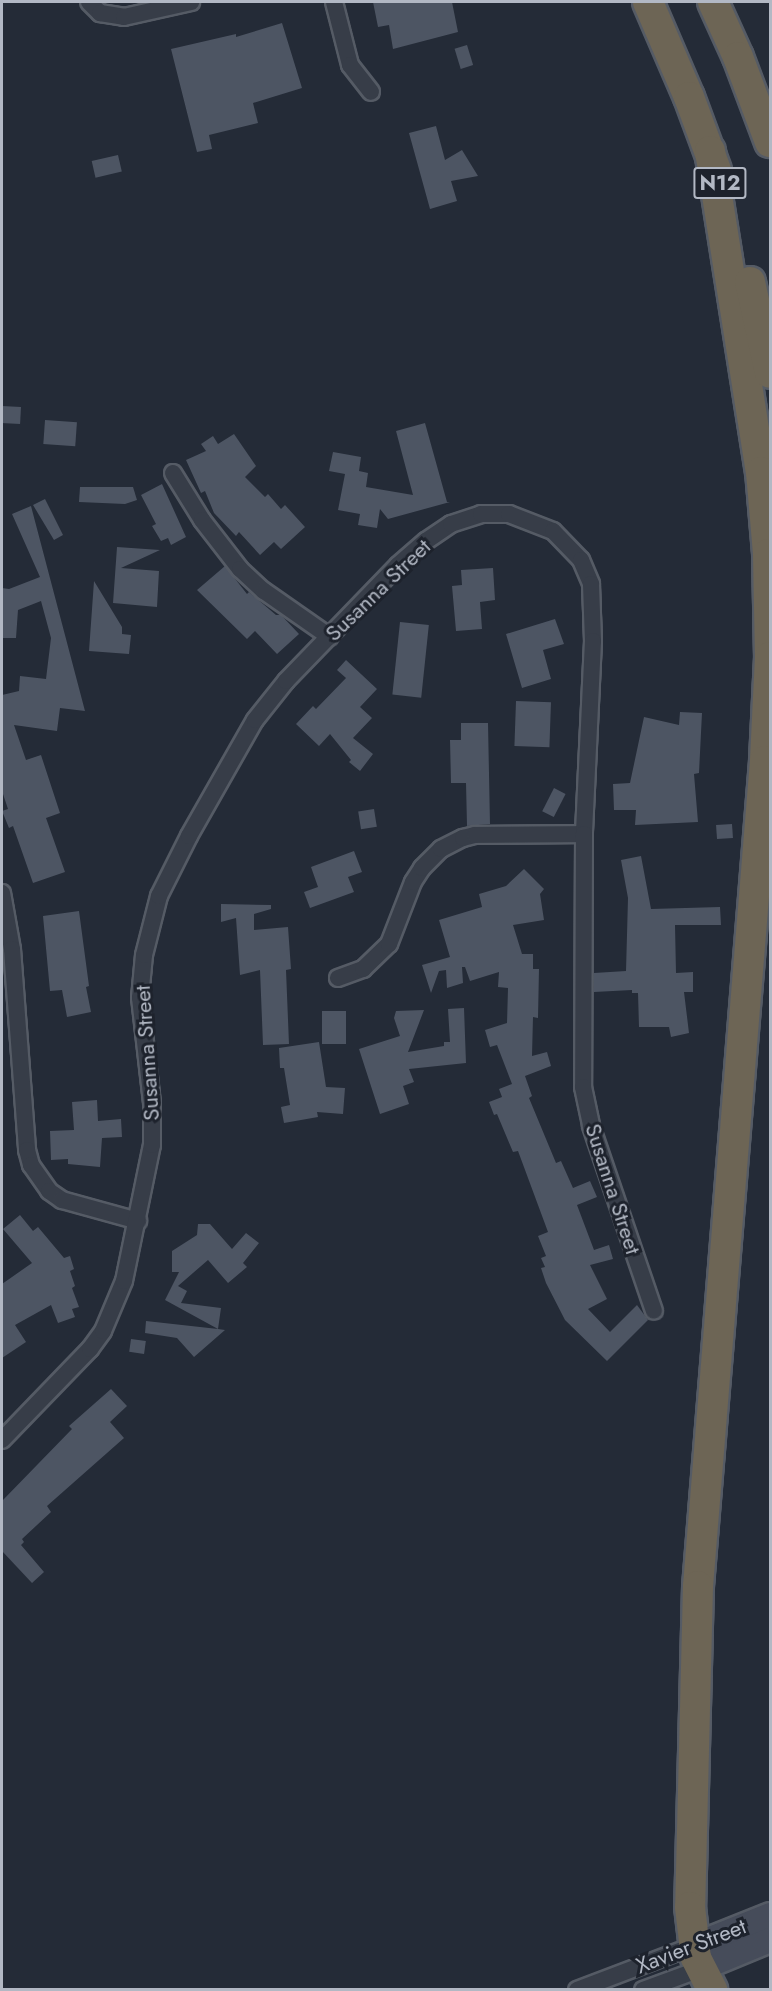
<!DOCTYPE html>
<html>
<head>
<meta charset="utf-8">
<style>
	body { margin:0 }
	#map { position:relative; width:772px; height:1991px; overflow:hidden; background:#242b37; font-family:Jost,sans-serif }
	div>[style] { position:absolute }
	.building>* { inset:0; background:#4d5563; transform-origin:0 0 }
	.roads { filter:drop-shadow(2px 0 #555b65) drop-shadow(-2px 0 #555b65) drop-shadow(0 2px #555b65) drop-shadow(0 -2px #555b65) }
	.minor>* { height:16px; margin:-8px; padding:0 8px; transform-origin:8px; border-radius:8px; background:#373d48 }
	.secondary>* { height:24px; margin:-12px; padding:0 12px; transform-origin:12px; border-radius:12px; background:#464c5a }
	.motorway>* { height:30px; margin:-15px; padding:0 15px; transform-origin:15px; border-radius:15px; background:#6d6555 }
	span { translate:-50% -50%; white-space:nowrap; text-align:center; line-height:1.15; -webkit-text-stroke:6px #1d222c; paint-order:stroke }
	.shield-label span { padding:2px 4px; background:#1d222c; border:2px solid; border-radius:4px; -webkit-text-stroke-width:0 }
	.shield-label { font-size:21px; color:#b2b8c4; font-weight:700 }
	.street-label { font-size:22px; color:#b2b8c4 }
	.frame { position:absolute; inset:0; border:3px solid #b2b8c4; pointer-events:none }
</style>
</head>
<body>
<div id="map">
	<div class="building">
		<i style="clip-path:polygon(373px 2px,452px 2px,458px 32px,393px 49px,389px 25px,378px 27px)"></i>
		<i style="clip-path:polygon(282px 23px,302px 88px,253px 103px,258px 123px,209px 135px,212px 149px,197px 152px,171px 49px,236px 34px,236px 37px)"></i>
		<i style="left:467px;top:45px;width:21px;height:13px;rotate:73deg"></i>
		<i style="clip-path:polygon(436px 126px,445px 160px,462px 150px,478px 176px,451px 181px,457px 201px,430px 209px,409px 133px)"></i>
		<i style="left:118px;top:155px;width:17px;height:27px;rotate:77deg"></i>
		<i style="left:2px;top:406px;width:19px;height:17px;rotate:3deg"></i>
		<i style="left:45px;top:420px;width:32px;height:24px;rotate:4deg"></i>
		<i style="clip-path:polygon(425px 423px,447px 502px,450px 502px,388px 519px,380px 509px,377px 528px,358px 525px,360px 514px,338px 510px,345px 474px,329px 471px,333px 452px,361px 457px,359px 471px,368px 473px,366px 487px,413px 495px,396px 431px)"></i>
		<i style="clip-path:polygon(234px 434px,256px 466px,245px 477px,265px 497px,268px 494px,281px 509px,285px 505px,305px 527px,281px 549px,274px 542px,260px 555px,239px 532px,236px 536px,214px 513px,205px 491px,201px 493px,186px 460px,206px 451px,201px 444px,213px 436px,218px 444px)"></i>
		<i style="clip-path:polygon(162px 484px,186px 537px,171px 545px,168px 538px,161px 541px,152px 526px,156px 524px,141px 495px)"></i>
		<i style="clip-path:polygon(80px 487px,133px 487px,137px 500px,125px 504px,79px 502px)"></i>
		<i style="clip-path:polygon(45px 499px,63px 535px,54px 540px,33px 505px)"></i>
		<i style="clip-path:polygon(31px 506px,85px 711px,60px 708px,57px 731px,14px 725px,26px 760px,41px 755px,60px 813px,46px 818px,65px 872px,33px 883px,13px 826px,9px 828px,2px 811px,8px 809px,2px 791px,2px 695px,19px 691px,20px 676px,46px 679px,51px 638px,41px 601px,18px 610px,16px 638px,2px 638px,2px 588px,9px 589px,40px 577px,12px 514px)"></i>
		<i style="clip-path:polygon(117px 547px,160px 550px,121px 568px,159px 571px,157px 607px,113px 603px)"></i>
		<i style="clip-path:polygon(225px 566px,247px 594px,249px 592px,276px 615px,281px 615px,299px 634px,277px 654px,255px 631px,247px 639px,197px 590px)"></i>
		<i style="clip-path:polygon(493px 568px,495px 600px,480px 602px,482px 629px,456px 631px,452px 586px,462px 585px,461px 570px)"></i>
		<i style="clip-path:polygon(94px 581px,122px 627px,122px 634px,131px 635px,129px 654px,89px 651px)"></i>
		<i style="clip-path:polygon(555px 619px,564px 644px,543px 650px,551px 679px,522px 688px,506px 634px)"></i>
		<i style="left:400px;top:622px;width:29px;height:73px;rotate:6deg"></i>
		<i style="clip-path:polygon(346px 660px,377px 689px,360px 707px,372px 718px,353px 738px,373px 754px,360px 771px,349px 762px,351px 760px,330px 734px,319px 746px,296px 724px,313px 706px,316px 709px,346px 678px,337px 670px)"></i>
		<i style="left:516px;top:701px;width:35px;height:45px;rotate:2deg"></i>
		<i style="clip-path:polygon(680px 712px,702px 713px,699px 773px,694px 774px,698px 822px,635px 825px,636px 810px,614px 810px,613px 784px,630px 783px,644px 717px,679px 725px)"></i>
		<i style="clip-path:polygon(461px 723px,488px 723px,490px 824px,467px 826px,466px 783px,451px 783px,450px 740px,461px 740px)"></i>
		<i style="left:554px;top:788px;width:13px;height:26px;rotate:27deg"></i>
		<i style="left:374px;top:809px;width:18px;height:16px;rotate:81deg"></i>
		<i style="left:732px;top:824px;width:14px;height:16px;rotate:86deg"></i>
		<i style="clip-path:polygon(354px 851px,362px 872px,348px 877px,354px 892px,310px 908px,304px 892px,318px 887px,311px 867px)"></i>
		<i style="clip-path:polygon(641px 856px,651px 909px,720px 907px,721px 925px,675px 925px,676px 973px,693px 972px,693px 992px,684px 992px,689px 1033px,671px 1037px,669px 1027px,639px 1027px,638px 993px,632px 993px,632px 990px,594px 992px,594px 973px,626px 971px,628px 898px,621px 860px)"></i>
		<i style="clip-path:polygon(524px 869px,544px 889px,540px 894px,544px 920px,513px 925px,522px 954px,533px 954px,533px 969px,539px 969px,538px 1018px,533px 1017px,532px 1056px,547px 1052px,551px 1066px,525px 1076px,532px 1096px,529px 1098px,556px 1163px,561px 1161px,573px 1188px,590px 1181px,597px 1197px,577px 1205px,594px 1250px,609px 1245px,613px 1259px,590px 1265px,607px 1299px,588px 1309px,610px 1332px,637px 1305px,648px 1320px,607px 1361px,565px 1320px,546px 1283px,541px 1268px,545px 1267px,541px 1258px,546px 1256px,538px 1236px,548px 1232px,518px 1151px,513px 1152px,497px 1114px,494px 1115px,489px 1102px,502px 1097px,499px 1089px,512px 1084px,497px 1045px,490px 1047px,485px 1030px,507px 1023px,508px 988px,498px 987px,499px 972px,470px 981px,465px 967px,462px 967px,463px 983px,447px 988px,446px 970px,439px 971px,431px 993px,422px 965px,450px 957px,439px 920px,482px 907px,479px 894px,506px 886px)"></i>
		<i style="clip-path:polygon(221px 904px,271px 905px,271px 909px,254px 914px,254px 930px,288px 927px,291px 969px,286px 970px,289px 1044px,263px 1045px,260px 970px,240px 975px,236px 918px,221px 922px)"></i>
		<i style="clip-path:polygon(79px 911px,89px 986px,86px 987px,91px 1012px,67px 1017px,62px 990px,50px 991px,43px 916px)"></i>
		<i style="clip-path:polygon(464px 1008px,466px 1063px,409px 1069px,414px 1082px,403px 1086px,409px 1104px,380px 1114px,359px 1049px,400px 1036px,394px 1018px,396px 1011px,424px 1010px,408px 1052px,444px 1046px,444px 1042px,450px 1042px,448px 1009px)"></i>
		<i style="left:322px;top:1011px;width:24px;height:33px"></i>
		<i style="clip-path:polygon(319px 1042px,326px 1087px,345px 1088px,343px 1114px,317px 1112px,318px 1117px,284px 1123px,281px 1107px,290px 1105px,284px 1068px,280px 1068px,279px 1048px)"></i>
		<i style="clip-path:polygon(97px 1100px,98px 1121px,121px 1119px,122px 1137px,102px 1138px,100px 1167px,68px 1164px,68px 1159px,51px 1160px,50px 1131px,74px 1130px,72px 1102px)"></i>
		<i style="clip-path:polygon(20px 1215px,33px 1231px,38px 1227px,64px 1258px,70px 1256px,74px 1269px,70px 1271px,75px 1286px,72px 1288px,79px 1307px,72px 1309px,75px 1317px,58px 1323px,51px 1305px,15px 1325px,26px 1342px,2px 1358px,2px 1284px,32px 1263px,3px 1229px)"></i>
		<i style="clip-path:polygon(198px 1224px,210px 1224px,232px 1249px,246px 1233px,259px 1243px,243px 1263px,247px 1267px,228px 1283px,208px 1260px,178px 1286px,187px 1291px,181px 1303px,221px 1308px,218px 1329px,225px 1330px,194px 1357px,177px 1338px,145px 1333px,146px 1321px,218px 1329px,165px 1300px,179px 1272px,172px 1272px,172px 1251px,197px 1235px)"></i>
		<i style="left:131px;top:1339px;width:15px;height:13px;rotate:8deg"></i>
		<i style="clip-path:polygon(111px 1389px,127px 1406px,110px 1422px,124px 1438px,47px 1506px,51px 1512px,22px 1539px,24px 1542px,21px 1545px,44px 1572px,32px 1583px,2px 1551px,2px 1501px,72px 1429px,69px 1426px)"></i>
	</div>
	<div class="roads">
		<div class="minor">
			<i style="left:89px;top:2px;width:16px;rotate:45deg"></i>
			<i style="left:100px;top:13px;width:24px;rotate:9deg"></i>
			<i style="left:124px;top:17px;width:69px;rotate:-12.6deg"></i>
			<i style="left:334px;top:2px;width:65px;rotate:75.7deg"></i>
			<i style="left:350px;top:65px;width:34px;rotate:52deg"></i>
			<i style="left:173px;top:473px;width:55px;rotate:58.3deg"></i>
			<i style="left:202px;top:520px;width:62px;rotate:52.2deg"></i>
			<i style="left:240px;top:569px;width:33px;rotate:43deg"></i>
			<i style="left:264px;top:591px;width:80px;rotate:34.9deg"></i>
			<i style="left:2px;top:893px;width:57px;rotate:79.9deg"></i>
			<i style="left:12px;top:949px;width:202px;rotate:85.7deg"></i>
			<i style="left:27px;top:1150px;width:16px;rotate:75deg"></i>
			<i style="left:31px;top:1165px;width:32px;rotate:55deg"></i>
			<i style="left:49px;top:1191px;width:16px;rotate:35deg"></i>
			<i style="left:62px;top:1200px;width:79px;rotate:15.4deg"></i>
			<i style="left:338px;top:978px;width:27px;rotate:-20deg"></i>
			<i style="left:363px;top:969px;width:36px;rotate:-44deg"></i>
			<i style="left:389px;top:944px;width:66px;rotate:-68.8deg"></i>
			<i style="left:413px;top:882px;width:17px;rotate:-57deg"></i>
			<i style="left:422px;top:868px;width:27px;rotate:-45deg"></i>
			<i style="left:441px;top:849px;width:25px;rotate:-27deg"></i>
			<i style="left:463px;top:838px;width:12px;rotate:-14deg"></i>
			<i style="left:475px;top:835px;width:109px;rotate:-0.5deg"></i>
			<i style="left:2px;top:1440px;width:127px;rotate:-46deg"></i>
			<i style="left:90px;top:1349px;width:22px;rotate:-54deg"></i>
			<i style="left:103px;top:1331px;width:54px;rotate:-67.2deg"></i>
			<i style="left:124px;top:1281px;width:139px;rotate:-78.4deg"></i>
			<i style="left:152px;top:1145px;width:42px;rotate:-90deg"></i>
			<i style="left:152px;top:1103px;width:106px;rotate:-96.5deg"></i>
			<i style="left:140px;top:998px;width:43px;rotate:-84.7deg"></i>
			<i style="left:144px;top:955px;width:61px;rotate:-75.7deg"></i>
			<i style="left:159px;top:896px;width:67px;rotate:-63.4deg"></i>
			<i style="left:189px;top:836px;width:133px;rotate:-60.4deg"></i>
			<i style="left:255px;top:720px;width:50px;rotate:-51.5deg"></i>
			<i style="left:286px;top:681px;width:161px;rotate:-46deg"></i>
			<i style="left:398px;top:565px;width:37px;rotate:-41deg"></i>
			<i style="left:426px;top:541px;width:30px;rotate:-34deg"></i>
			<i style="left:451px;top:524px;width:32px;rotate:-18deg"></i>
			<i style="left:481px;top:514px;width:28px"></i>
			<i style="left:509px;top:514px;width:47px;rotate:21.1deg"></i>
			<i style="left:553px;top:531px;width:40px;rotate:46deg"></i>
			<i style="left:581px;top:560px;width:26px;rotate:67deg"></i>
			<i style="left:591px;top:584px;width:57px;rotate:88deg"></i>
			<i style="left:593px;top:641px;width:193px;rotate:92.7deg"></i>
			<i style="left:584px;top:834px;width:253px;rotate:90.2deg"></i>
			<i style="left:583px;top:1087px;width:40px;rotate:78deg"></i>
			<i style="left:591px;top:1126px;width:195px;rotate:71.2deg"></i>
			<i style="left:577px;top:1990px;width:124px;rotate:-20.8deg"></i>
			<i style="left:643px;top:1990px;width:61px;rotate:-20.2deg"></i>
		</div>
		<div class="secondary">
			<i style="left:693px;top:1946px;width:83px;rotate:-21.9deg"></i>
			<i style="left:700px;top:1969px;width:76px;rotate:-22.5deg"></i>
		</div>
		<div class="motorway">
			<i style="left:648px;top:2px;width:103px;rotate:66.7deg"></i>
			<i style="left:689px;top:97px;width:78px;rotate:69.7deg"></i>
			<i style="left:713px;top:2px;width:60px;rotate:65.6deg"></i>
			<i style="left:738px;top:57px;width:91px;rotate:69.4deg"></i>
			<i style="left:710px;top:151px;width:325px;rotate:81deg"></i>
			<i style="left:761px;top:472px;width:82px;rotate:85.1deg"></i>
			<i style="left:768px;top:554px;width:103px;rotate:88.9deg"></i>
			<i style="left:770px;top:657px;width:104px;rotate:92.8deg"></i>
			<i style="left:765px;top:761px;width:828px;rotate:94.64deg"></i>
			<i style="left:698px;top:1586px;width:321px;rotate:91.4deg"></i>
			<i style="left:690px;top:1907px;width:51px;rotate:83.3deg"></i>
			<i style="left:696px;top:1958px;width:36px;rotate:63deg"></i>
			<i style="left:750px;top:282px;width:93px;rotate:77.6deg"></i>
		</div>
	</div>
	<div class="shield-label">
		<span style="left:720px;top:183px">N12</span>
	</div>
	<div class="street-label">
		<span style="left:378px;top:590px;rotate:-44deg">Susanna Street</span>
		<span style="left:147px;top:1053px;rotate:-94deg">Susanna Street</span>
		<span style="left:613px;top:1189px;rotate:72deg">Susanna Street</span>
		<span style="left:691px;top:1946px;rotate:-21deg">Xavier Street</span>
	</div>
	<div class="frame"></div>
</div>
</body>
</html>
